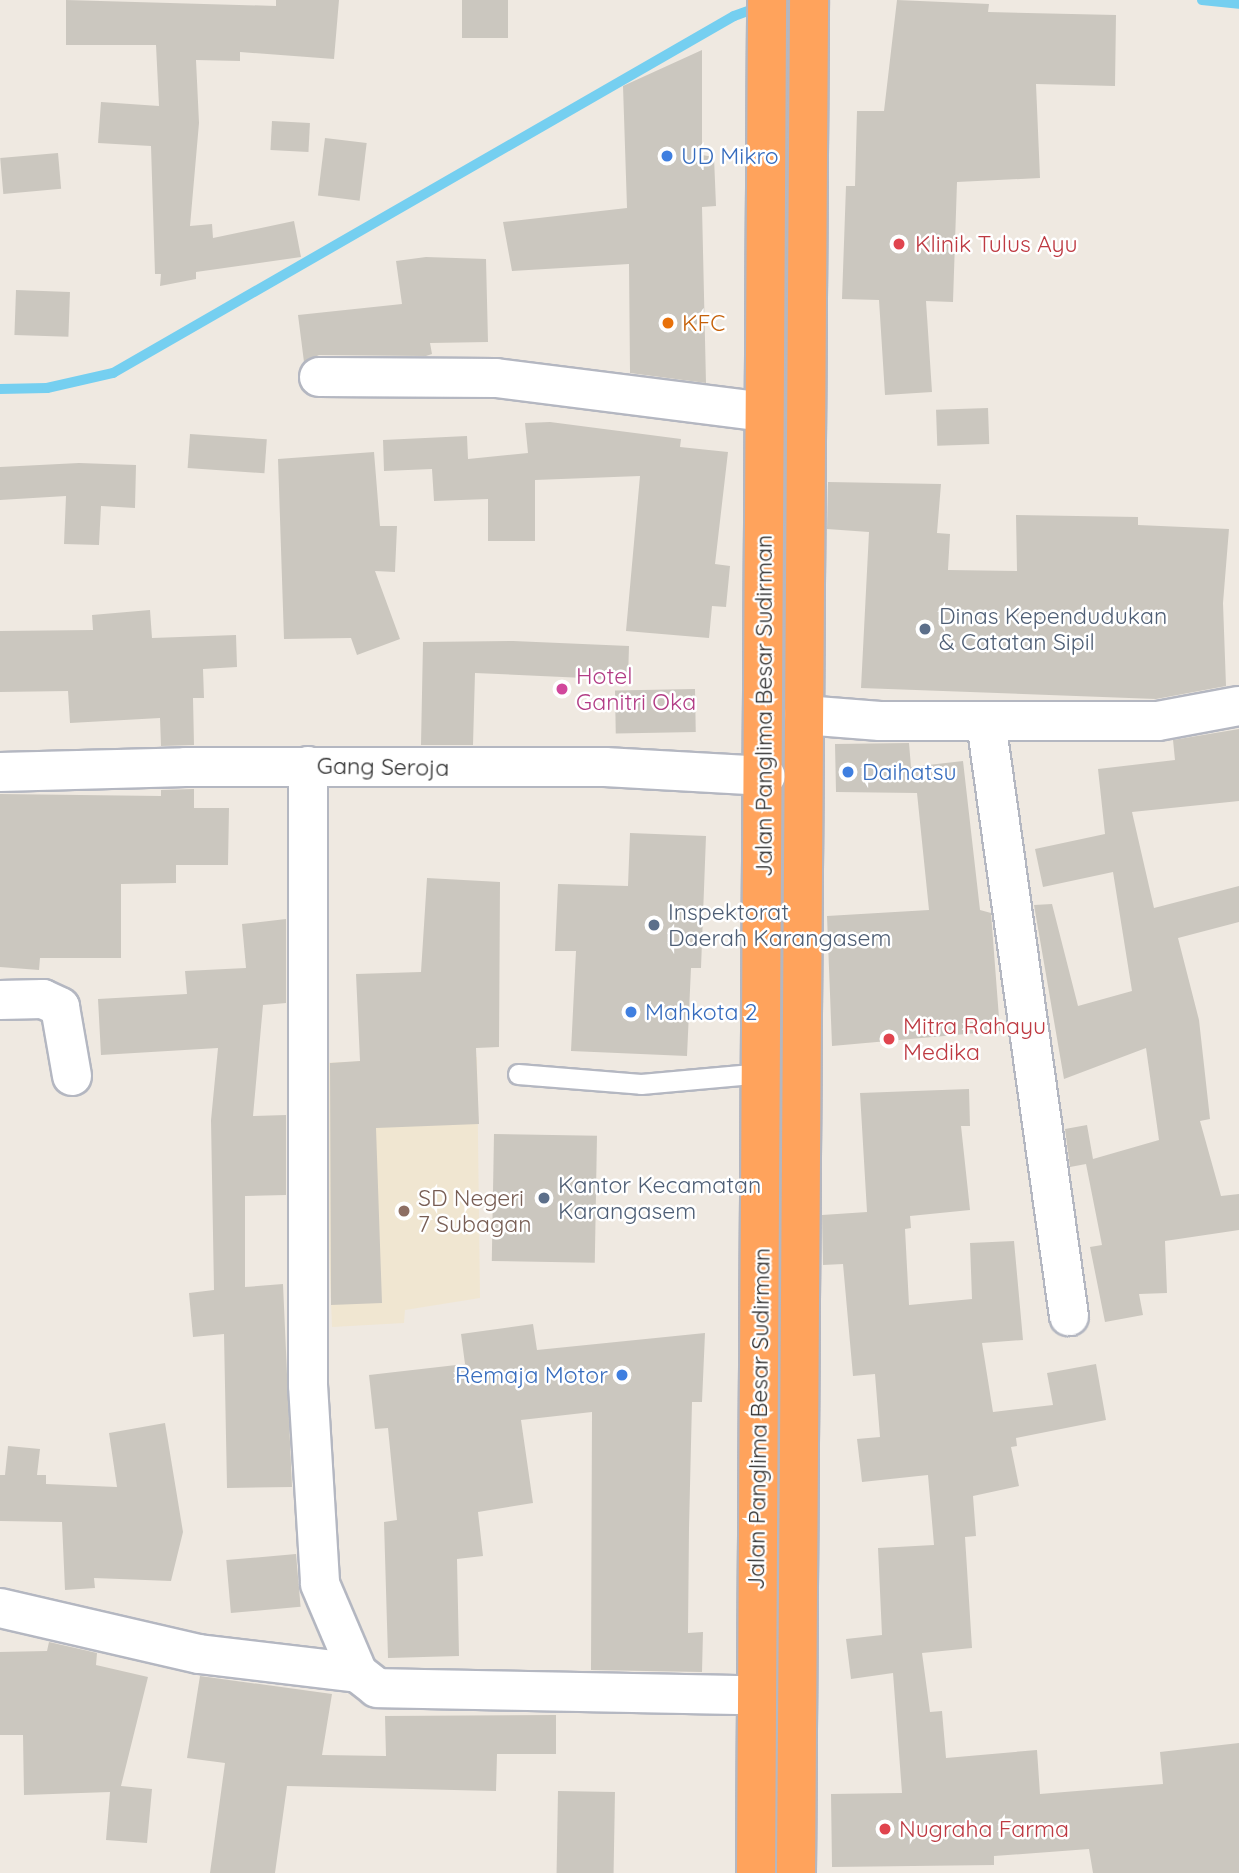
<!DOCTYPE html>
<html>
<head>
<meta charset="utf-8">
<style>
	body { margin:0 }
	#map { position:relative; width:1239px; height:1873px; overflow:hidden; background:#efe9e1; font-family:Quicksand,sans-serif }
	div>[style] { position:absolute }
	.education>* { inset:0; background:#f0e6d1 }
	.stream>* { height:10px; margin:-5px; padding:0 5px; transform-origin:5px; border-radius:5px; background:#75cff0 }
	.building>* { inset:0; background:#cbc7bf; transform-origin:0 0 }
	.roads { filter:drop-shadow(2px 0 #b4b7c1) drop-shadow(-2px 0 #b4b7c1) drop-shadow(0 2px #b4b7c1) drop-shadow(0 -2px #b4b7c1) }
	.lane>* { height:19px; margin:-9.5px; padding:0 9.5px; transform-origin:9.5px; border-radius:9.5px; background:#fff }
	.street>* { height:38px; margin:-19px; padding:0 19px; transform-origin:19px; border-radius:19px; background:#fff }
	.highway>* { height:38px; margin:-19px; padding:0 19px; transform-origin:19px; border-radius:19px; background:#ffa35c }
	.dots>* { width:19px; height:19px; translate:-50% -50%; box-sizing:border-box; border:4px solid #fff; border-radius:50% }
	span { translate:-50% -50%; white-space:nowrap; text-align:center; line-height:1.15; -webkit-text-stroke:5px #fff; paint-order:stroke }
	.shop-label { font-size:23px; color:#366cbe }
	.left { translate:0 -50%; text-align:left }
	.right { translate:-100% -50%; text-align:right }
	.health-label { font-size:23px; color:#be3a42 }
	.food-label { font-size:23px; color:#c56008 }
	.service-label { font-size:23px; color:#4e5e75 }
	.hotel-label { font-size:23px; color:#b23c85 }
	.street-label { font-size:23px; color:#2e2e2e }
	.education-label { font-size:23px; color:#785e54 }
</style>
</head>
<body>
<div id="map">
	<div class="education">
		<i style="clip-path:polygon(477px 1057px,480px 1298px,405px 1310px,404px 1323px,332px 1327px,322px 1063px)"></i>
	</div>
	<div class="stream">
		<i style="left:1202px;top:0;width:37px;rotate:6deg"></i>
		<i style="left:0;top:389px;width:47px;rotate:-1.2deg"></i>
		<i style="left:47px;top:388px;width:68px;rotate:-12.8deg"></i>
		<i style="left:113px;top:373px;width:716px;rotate:-29.89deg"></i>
		<i style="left:734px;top:16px;width:29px;rotate:-20deg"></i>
	</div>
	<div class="building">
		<i style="clip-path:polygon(66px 0,276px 6px,276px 0,339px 0,334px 59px,240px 52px,240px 61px,196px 60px,199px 123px,190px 226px,212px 224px,213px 238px,294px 221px,301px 257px,196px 272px,196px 279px,160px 286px,161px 274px,155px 274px,151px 146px,98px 143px,101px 102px,159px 106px,156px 45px,66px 45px)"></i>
		<i style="left:462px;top:0;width:46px;height:38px"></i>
		<i style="clip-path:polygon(897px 0,989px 4px,988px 12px,1116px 15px,1115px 86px,1036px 84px,1040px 178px,957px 182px,953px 302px,926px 301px,932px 392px,885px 395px,879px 300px,842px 299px,846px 186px,855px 186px,857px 111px,884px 111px)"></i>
		<i style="clip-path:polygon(702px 50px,702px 155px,714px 157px,716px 206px,702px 207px,706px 383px,630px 373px,629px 264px,512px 271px,503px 222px,627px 208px,623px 86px)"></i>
		<i style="left:272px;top:121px;width:38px;height:29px;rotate:3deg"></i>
		<i style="left:325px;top:138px;width:42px;height:58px;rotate:7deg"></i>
		<i style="left:58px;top:153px;width:36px;height:58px;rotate:85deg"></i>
		<i style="clip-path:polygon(426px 257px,486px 259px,488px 342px,430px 343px,432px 354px,426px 356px,319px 355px,304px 362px,298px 315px,402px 304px,396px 261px)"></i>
		<i style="left:16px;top:290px;width:54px;height:45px;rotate:2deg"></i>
		<i style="left:988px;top:408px;width:36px;height:52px;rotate:88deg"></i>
		<i style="clip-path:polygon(550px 422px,681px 439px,680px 447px,728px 452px,715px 564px,730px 566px,726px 607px,712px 606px,709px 638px,626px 631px,640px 476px,535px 480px,535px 541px,488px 541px,488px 499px,434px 501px,432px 469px,384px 471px,383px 440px,467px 436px,468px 459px,528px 453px,525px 423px)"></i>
		<i style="left:190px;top:434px;width:77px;height:34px;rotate:4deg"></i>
		<i style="clip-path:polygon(374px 452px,380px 526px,397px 526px,395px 572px,375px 571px,400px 639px,357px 655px,351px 638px,284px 639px,278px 459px)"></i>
		<i style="clip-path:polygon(79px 463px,136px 465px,135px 508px,101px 506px,99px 545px,64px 544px,66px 496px,0 500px,0 467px)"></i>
		<i style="clip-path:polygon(828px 482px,941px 484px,937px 533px,950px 534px,948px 570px,1017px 571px,1016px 515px,1138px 517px,1138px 525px,1229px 529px,1223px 603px,1226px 686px,1156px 699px,861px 688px,869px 532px,827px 529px)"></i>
		<i style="clip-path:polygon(150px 610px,152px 638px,236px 635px,237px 667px,203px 669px,204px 698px,193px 698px,194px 745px,161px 746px,160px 718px,70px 723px,68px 691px,0 692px,0 631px,93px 630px,92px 615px)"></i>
		<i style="clip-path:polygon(513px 641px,629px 646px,628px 680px,475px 673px,473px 745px,421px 745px,423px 642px)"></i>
		<i style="left:695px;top:689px;width:43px;height:80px;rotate:89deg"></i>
		<i style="clip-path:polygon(1239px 729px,1239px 801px,1132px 812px,1154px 908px,1239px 886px,1239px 922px,1178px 938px,1199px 1020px,1210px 1119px,1200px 1121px,1221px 1196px,1239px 1194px,1239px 1230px,1165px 1241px,1167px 1293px,1139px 1294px,1143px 1315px,1105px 1322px,1090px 1247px,1102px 1245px,1086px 1164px,1070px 1167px,1065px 1129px,1087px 1125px,1093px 1159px,1159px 1140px,1146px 1048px,1064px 1079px,1034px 905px,1052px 904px,1078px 1006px,1132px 991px,1113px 872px,1043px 887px,1035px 849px,1105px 834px,1098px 769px,1175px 760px,1173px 740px)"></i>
		<i style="clip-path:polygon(909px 743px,911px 767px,963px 761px,980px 910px,991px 913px,1000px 1031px,832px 1046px,827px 916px,929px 910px,917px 793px,836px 792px,835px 744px)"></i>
		<i style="clip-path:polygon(194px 789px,194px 808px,229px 808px,228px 865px,176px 865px,176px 883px,121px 884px,121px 958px,40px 958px,39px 970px,0 967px,0 794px,161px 796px,161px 790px)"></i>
		<i style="clip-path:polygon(630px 833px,706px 836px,701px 968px,691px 968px,687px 1056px,571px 1051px,576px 951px,555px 951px,558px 884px,628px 886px)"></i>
		<i style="clip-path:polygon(427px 878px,500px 882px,499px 1047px,476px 1048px,479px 1124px,376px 1128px,382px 1303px,331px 1305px,330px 1063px,360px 1061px,356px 974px,421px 972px)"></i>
		<i style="clip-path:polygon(286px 919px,286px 1003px,263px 1005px,253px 1116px,286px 1115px,286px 1195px,245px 1196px,245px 1287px,283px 1284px,292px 1487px,227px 1488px,224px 1334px,193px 1337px,189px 1293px,214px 1290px,211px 1120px,218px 1048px,101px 1055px,98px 999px,187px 994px,185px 971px,246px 968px,242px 924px)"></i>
		<i style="clip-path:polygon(969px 1089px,970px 1126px,961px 1126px,970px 1210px,910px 1216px,911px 1228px,905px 1229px,909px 1305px,972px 1299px,970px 1243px,1014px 1241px,1023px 1340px,982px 1343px,993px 1412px,1053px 1405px,1047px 1373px,1096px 1364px,1106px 1420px,1016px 1438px,1017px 1446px,1011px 1447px,1019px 1486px,973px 1496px,976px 1536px,965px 1537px,972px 1648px,922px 1653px,930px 1712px,942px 1711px,946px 1758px,1037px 1750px,1040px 1794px,1163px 1784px,1160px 1752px,1239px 1743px,1239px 1873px,1093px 1873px,1089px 1849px,994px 1856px,994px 1865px,832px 1867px,831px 1794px,902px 1793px,893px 1673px,851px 1679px,846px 1639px,882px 1635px,878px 1548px,934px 1545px,928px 1475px,862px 1482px,857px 1439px,880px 1437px,875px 1374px,853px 1376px,843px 1264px,823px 1265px,822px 1215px,867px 1212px,860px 1093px)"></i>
		<i style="left:494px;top:1134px;width:103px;height:127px;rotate:1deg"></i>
		<i style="clip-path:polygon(533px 1324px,537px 1350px,705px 1333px,702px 1402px,692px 1402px,689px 1528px,688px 1633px,703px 1632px,702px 1672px,591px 1670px,592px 1412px,521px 1420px,533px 1503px,478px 1512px,483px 1556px,457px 1559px,459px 1656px,388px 1658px,384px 1522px,397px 1520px,388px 1428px,375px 1429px,369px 1375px,465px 1364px,461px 1334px)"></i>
		<i style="clip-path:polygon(165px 1423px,183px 1532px,171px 1581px,94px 1578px,95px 1588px,65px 1590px,62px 1522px,0 1521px,0 1475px,5px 1475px,8px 1446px,40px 1449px,37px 1475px,46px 1475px,46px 1484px,117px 1487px,109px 1433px)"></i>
		<i style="left:296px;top:1554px;width:53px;height:70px;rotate:85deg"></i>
		<i style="clip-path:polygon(49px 1642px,97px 1653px,96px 1665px,148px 1677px,121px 1786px,152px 1789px,147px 1843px,106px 1840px,110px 1792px,24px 1795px,23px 1735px,0 1735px,0 1652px,47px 1651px)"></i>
		<i style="clip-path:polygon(200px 1676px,332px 1694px,322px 1755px,386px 1756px,385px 1716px,556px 1715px,556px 1754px,497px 1754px,496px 1791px,287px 1786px,275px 1873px,210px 1873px,225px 1763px,187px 1758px)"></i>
		<i style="left:558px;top:1791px;width:57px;height:82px;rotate:1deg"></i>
	</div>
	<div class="roads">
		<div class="lane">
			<i style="left:518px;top:1074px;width:123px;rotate:4.6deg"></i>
			<i style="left:641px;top:1084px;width:122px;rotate:-5.2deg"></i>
		</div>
		<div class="street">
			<i style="left:319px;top:377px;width:177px;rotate:0.3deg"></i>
			<i style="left:496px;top:378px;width:270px;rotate:7.2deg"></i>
			<i style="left:804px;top:715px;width:76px;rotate:4.5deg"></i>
			<i style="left:880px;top:721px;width:278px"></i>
			<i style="left:1158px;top:721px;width:82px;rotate:-10.5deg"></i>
			<i style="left:986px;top:722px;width:600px;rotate:82.05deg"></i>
			<i style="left:308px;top:766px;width:619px;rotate:90deg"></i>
			<i style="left:308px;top:1385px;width:199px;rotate:86.5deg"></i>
			<i style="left:320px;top:1584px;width:97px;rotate:66.9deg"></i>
			<i style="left:0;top:772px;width:186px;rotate:-1.5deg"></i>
			<i style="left:186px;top:767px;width:419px"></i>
			<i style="left:605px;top:767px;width:161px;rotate:3.2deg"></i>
			<i style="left:0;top:1000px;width:43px;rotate:-1.3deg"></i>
			<i style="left:43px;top:999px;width:19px;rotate:25deg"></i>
			<i style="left:60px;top:1007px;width:70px;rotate:80.1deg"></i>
			<i style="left:0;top:1608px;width:204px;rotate:13deg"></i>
			<i style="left:199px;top:1654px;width:160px;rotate:6.8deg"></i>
			<i style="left:358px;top:1673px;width:24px;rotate:38deg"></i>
			<i style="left:377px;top:1688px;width:380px;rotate:1.1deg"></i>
		</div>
		<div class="highway">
			<i style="left:756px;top:1873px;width:1873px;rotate:-89.66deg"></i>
			<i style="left:796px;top:1873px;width:1873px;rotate:-89.6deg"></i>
		</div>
	</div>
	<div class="dots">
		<i style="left:667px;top:156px;background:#3f7fe0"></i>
		<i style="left:899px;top:244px;background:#e0444e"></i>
		<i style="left:668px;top:323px;background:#e8710a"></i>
		<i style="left:925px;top:629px;background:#5c6f8a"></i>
		<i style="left:562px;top:689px;background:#d1479c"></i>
		<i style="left:848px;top:772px;background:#3f7fe0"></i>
		<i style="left:654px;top:925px;background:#5c6f8a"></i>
		<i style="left:631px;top:1012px;background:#3f7fe0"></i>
		<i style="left:889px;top:1039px;background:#e0444e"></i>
		<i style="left:544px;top:1198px;background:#5c6f8a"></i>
		<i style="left:404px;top:1211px;background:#8d6e63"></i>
		<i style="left:622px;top:1375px;background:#3f7fe0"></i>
		<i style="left:885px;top:1829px;background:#e0444e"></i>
	</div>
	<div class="shop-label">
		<span class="left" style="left:681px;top:156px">UD Mikro</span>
		<span class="left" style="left:862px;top:772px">Daihatsu</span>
		<span class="left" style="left:645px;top:1012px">Mahkota 2</span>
		<span class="right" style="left:608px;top:1375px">Remaja Motor</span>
	</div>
	<div class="health-label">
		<span class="left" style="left:915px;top:244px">Klinik Tulus Ayu</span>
		<span class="left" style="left:903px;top:1039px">Mitra Rahayu<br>Medika</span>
		<span class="left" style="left:899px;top:1829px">Nugraha Farma</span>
	</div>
	<div class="food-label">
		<span class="left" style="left:682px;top:323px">KFC</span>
	</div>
	<div class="service-label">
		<span class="left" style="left:939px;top:629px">Dinas Kependudukan<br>&amp; Catatan Sipil</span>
		<span class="left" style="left:668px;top:925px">Inspektorat<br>Daerah Karangasem</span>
		<span class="left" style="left:558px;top:1198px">Kantor Kecamatan<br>Karangasem</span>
	</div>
	<div class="hotel-label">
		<span class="left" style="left:576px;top:689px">Hotel<br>Ganitri Oka</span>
	</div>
	<div class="street-label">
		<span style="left:764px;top:706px;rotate:-90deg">Jalan Panglima Besar Sudirman</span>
		<span style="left:383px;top:767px;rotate:1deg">Gang Seroja</span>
		<span style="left:759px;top:1419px;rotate:-89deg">Jalan Panglima Besar Sudirman</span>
	</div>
	<div class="education-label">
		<span class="left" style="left:418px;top:1211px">SD Negeri<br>7 Subagan</span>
	</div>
</div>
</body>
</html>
